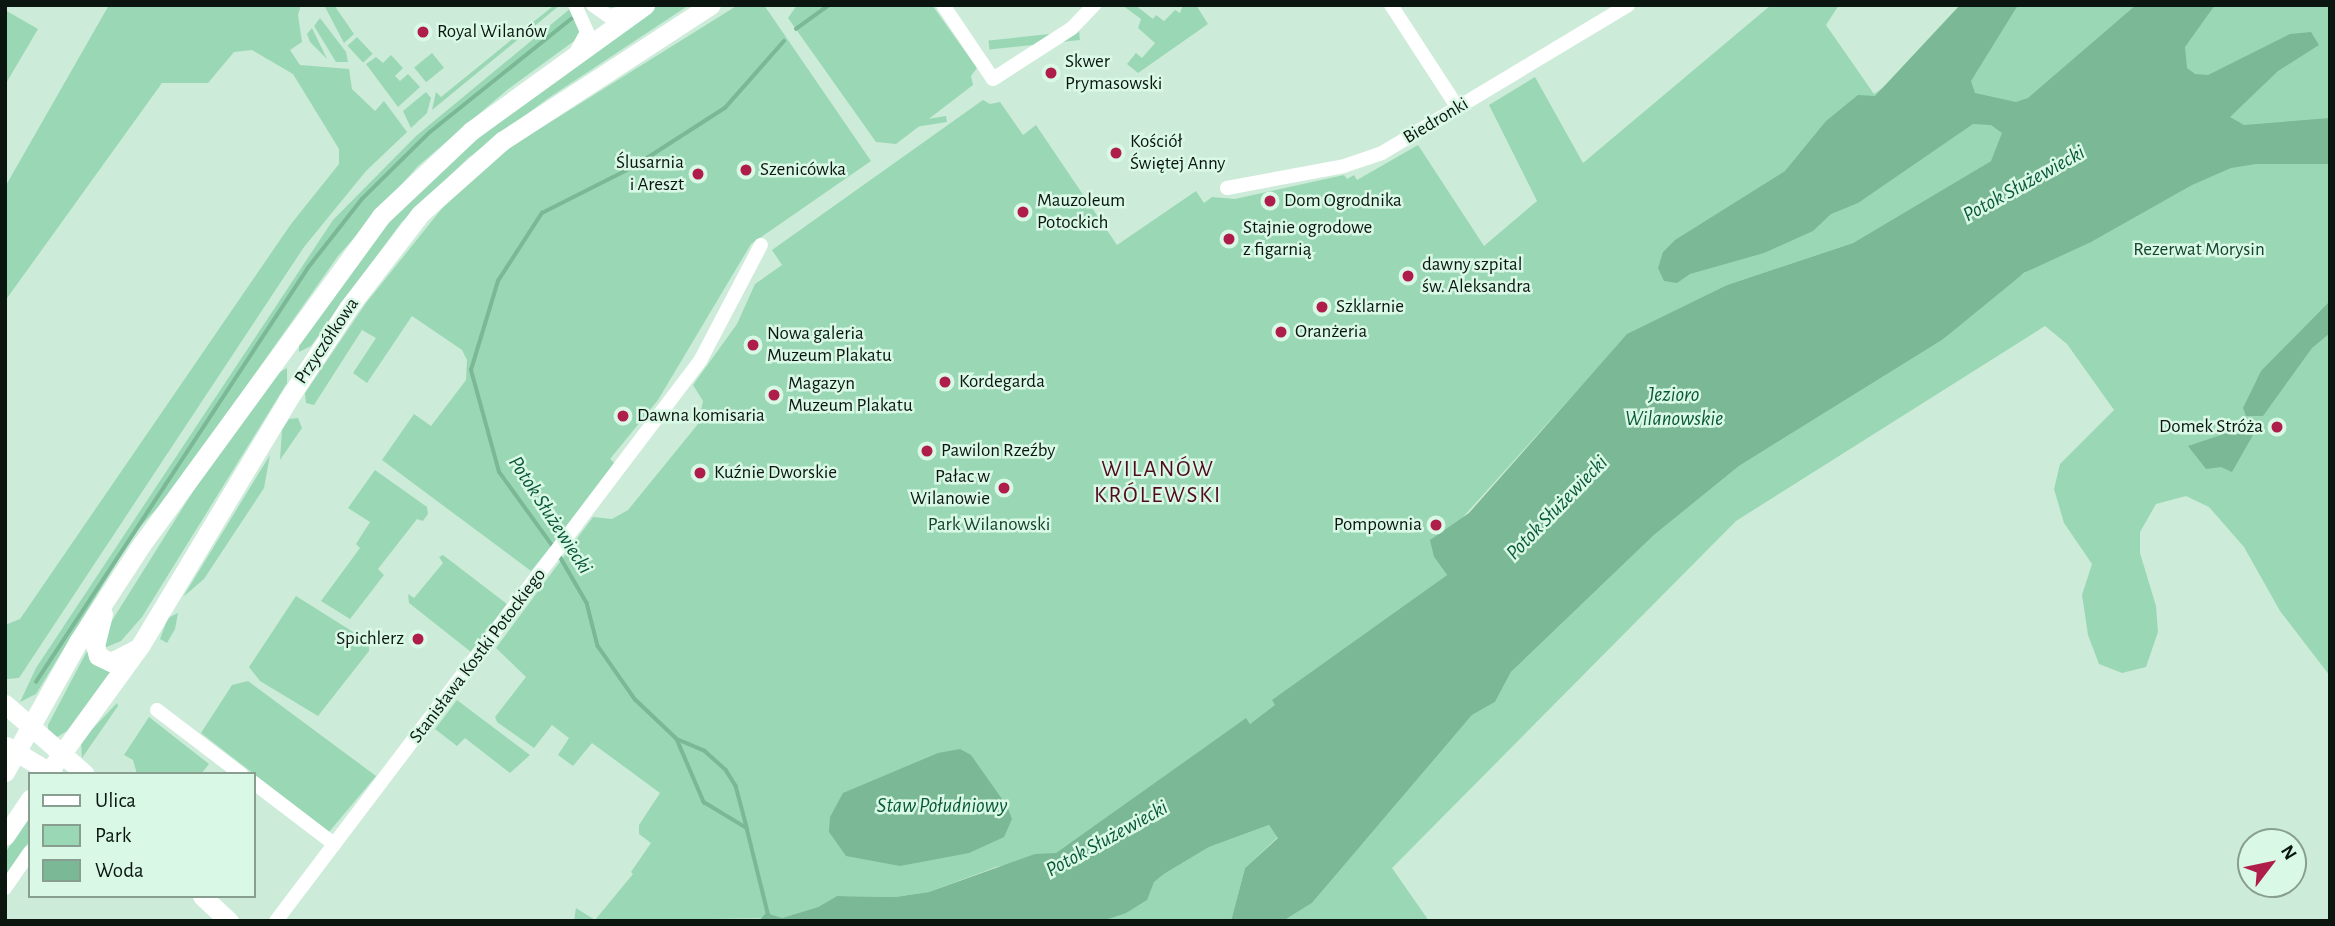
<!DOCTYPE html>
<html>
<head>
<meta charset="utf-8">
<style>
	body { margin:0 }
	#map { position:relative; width:2335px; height:926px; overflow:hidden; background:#cdebd9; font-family:"Alegreya Sans",sans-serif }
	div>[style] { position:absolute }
	.green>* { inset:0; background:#9ad8b5; transform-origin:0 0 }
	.water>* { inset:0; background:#7bb896 }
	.stream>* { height:3.5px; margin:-1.75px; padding:0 1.75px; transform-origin:1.75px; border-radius:1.75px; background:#7bb896 }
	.street>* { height:14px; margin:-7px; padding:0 7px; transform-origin:7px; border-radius:7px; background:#fff }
	.secondary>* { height:19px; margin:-9.5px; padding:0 9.5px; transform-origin:9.5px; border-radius:9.5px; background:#fff }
	.dots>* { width:19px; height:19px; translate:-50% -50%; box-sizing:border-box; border:4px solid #daf8e6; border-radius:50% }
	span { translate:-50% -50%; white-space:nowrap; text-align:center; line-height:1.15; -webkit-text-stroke:5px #daf8e6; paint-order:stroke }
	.poi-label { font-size:19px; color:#0b1610 }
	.left { translate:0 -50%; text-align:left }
	.right { translate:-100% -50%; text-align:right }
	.street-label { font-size:19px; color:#0b1610 }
	.park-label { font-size:19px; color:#13442d }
	.water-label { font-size:21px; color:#085737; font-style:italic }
	.quarter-label { font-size:23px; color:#500b1f; letter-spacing:2px }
	.frame { position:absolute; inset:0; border:7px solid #0b1610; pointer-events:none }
	.legend { position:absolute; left:28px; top:772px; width:228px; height:126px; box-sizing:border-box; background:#daf8e6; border:2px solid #879e90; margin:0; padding:9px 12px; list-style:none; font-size:21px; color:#0b1610 }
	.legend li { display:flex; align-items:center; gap:14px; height:35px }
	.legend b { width:35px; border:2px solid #879e90 }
	.north { position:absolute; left:2237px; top:828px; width:70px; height:70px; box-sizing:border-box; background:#daf8e6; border:2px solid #879e90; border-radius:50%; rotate:58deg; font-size:19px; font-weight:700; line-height:28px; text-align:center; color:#0b1610 }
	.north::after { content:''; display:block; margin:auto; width:24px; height:32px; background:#af1d4b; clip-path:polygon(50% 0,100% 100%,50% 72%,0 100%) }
</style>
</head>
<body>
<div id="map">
	<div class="green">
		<i style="clip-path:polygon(109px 5px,301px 5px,298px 15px,302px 42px,290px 50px,300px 65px,349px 69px,352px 89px,375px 111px,384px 101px,407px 132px,366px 171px,304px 247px,19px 678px,7px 679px,5px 625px,20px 619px,291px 224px,339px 164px,339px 149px,293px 74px,252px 50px,234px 52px,208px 83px,162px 83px,5px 301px,5px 187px)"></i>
		<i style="clip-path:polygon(324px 5px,334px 5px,354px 34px,344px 43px)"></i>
		<i style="clip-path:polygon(560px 5px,432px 110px,436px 92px,441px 97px,553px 6px)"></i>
		<i style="clip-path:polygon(657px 5px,689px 5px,547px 99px,468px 158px,401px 223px,311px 346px,299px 352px,299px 338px,332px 288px,419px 186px,544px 83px)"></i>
		<i style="clip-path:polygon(738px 5px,764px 5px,871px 161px,751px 244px,658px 400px,610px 459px,617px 465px,531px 571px,382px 460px,414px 414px,431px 426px,466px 380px,467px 360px,462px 350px,412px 316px,367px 383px,353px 373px,376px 338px,362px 330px,314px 405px,306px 403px,305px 393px,366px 303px,456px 191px,512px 146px)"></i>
		<i style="clip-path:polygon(797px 5px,932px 5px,977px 68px,971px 76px,973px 85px,896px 144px,876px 142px,788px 18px)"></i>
		<i style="clip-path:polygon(1122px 5px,1135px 5px,1153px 19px,1156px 15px,1164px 21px,1175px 10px,1180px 13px,1183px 5px,1196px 5px,1208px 24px,1138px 73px,1127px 64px,1136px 53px,1142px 58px,1155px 43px,1138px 28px,1141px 19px)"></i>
		<i style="clip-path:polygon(1771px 5px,1839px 5px,1826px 25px,1874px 94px,1892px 81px,1963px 5px,2330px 5px,2330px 676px,2280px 611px,2244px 547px,2209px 507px,2186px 496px,2156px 504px,2140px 532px,2140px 553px,2156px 606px,2158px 632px,2146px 667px,2122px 673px,2099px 664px,2088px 635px,2082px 595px,2092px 564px,2064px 523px,2054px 489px,2060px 464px,2114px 410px,2067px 344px,2045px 326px,1736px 521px,1392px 868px,1429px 921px,1283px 921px,1312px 903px,1472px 715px,1495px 702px,1511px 672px,1654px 535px,1739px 466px,1942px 340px,2001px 288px,2049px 258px,1991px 161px,1853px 243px,1727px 285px,1627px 335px,1455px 526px,1434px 557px,1447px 575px,1273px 700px,1276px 705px,1250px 724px,1245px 719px,1055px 854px,996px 867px,929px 892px,895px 897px,837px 896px,818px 907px,782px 918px,574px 921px,576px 908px,595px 920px,633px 874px,631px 872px,651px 843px,639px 834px,639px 825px,660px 793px,592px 743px,573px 766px,558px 755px,569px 738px,552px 725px,534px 748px,497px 722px,495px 717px,526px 677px,496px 648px,593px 517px,612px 519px,628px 510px,698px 424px,703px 401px,693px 385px,737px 324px,755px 284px,782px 265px,772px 250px,983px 100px,990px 104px,1000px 102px,1023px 135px,1036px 125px,1117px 245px,1196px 191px,1204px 203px,1212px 197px,1235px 199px,1344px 175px,1347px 179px,1354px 175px,1357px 180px,1418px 145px,1484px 246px,1537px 201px,1489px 105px,1535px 77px,1583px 163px)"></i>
		<i style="clip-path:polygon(571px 8px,580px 31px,574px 41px,507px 90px,418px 166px,338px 256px,171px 493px,136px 531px,36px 694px,20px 702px,36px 668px,333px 220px,416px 136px)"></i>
		<i style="clip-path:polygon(5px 10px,38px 29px,5px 85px)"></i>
		<i style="clip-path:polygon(320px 18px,346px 52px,348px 62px,336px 62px,314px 26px)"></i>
		<i style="clip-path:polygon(312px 28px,327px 59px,310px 42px,307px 34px)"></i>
		<i style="left:1079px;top:31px;width:9px;height:91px;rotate:84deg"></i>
		<i style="left:357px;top:37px;width:23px;height:13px;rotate:47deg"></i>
		<i style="left:432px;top:53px;width:19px;height:23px;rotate:51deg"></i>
		<i style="clip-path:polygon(391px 55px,403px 68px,395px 76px,400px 81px,408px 74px,420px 87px,398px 107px,366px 64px,376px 57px,383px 63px)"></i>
		<i style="clip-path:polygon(426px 92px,431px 98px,427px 113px,411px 128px,403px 111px)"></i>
		<i style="left:946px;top:116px;width:6px;height:43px;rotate:81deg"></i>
		<i style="clip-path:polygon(287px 368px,287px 383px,142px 617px,121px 641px,104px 648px,108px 627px,219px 450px,275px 375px)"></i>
		<i style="clip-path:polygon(298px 418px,302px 428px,280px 460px,282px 430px,289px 419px)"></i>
		<i style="clip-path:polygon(270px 455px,264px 488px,204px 579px,183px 597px)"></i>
		<i style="clip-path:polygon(375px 470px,427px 507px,428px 514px,423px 521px,417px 519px,378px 569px,384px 575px,350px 619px,321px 601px,360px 548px,356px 544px,370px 522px,348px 508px)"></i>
		<i style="clip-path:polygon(443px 555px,507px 604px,471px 652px,409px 603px,408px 594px,414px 598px,443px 563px,439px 557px)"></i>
		<i style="clip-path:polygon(296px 596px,369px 642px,369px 651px,318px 716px,260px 681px,249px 667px)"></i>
		<i style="clip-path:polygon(178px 613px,175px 629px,167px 643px,160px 639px,168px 618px)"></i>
		<i style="clip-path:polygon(87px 651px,114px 667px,67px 731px,57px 737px,48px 730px,48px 725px)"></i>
		<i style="clip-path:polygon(248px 681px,376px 776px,329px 832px,201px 733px,232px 685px)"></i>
		<i style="clip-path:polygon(457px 700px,530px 755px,510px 773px,465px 738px,457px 746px,435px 729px)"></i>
		<i style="clip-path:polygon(117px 703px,118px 706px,82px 758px,81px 741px)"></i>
		<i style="clip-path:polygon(149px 717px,209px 764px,201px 774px,137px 774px,133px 760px,124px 755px)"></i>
		<i style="clip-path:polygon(30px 816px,30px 840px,5px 877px,5px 853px)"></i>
		<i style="clip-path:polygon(1269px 825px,1278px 837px,1245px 868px,1231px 921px,1102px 921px,1164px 874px,1209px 847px)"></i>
	</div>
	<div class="water">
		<i style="clip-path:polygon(1960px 5px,2018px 5px,1971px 81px,1975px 93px,2016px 102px,2028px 98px,2136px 5px,2215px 5px,2185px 47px,2187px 68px,2195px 74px,2208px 75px,2290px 34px,2311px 32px,2319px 45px,2278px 71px,2230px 117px,2244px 125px,2330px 118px,2330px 164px,2256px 164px,2231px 168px,2192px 185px,2091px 242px,2024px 273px,1942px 340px,1739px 466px,1654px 535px,1511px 672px,1495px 702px,1472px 715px,1312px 903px,1283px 921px,1231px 921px,1245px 868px,1278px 838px,1269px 825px,1209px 847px,1164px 874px,1154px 882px,1147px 900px,1126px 913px,1102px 921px,759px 921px,766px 913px,782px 918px,818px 907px,837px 896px,895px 897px,929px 892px,1035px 854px,1056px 853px,1246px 718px,1250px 724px,1275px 705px,1272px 700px,1447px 575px,1434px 557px,1430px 540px,1469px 513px,1627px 334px,1727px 285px,1853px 243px,1991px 161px,2002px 133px,1991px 125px,1973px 124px,1858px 203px,1831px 214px,1813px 231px,1764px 253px,1690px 274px,1677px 283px,1664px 281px,1658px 268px,1663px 252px,1675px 240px,1785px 171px,1826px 121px,1858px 95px,1875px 96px)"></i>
		<i style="clip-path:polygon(2330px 301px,2330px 333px,2312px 348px,2263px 416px,2246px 416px,2243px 408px,2261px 371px)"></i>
		<i style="clip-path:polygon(2227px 433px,2253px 435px,2232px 472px,2221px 467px,2206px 469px,2188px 446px)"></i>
		<i style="clip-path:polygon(960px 749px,971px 755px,1007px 806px,1012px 819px,1004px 837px,969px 853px,900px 866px,846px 856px,829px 832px,830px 817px,843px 793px,938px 753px)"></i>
	</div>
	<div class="stream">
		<i style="left:796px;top:29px;width:41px;rotate:-36deg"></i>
		<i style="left:553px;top:547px;width:92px;rotate:-125.8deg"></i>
		<i style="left:499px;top:472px;width:106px;rotate:-105.4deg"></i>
		<i style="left:471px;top:370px;width:93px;rotate:-73.1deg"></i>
		<i style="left:498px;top:281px;width:81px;rotate:-57.1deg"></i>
		<i style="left:542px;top:213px;width:102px;rotate:-26.8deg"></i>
		<i style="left:633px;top:167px;width:109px;rotate:-32.7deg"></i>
		<i style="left:725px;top:108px;width:89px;rotate:-48.6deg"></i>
		<i style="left:558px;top:553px;width:58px;rotate:59.9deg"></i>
		<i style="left:587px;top:603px;width:44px;rotate:75.7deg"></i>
		<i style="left:598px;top:646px;width:65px;rotate:55.1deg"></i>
		<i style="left:635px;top:699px;width:58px;rotate:43.6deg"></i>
		<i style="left:677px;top:739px;width:69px;rotate:66.8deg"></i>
		<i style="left:704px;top:802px;width:50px;rotate:31.2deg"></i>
		<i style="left:747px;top:828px;width:96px;rotate:76.1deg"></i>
		<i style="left:36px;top:682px;width:494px;rotate:-56.7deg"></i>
		<i style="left:307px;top:269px;width:89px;rotate:-51.8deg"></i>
		<i style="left:362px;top:199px;width:95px;rotate:-44.6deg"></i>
		<i style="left:430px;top:132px;width:181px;rotate:-38.7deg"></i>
		<i style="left:677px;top:739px;width:30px;rotate:23deg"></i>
		<i style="left:705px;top:751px;width:28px;rotate:42deg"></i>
		<i style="left:726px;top:770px;width:19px;rotate:58deg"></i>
		<i style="left:736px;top:786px;width:42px;rotate:75deg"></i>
	</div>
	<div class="street">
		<i style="left:575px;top:5px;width:30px;rotate:66deg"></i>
		<i style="left:587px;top:32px;width:21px;rotate:118deg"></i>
		<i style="left:593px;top:5px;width:19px;rotate:35deg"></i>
		<i style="left:609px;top:16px;width:23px;rotate:-13deg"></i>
		<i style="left:943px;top:5px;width:89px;rotate:56deg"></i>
		<i style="left:993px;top:79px;width:94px;rotate:-32.8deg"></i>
		<i style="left:1072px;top:28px;width:32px;rotate:-46deg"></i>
		<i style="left:1391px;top:5px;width:123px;rotate:57deg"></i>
		<i style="left:1227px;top:188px;width:119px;rotate:-10.6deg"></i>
		<i style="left:1344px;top:166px;width:40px;rotate:-18.9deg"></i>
		<i style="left:1382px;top:153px;width:287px;rotate:-31deg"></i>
		<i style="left:157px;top:710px;width:106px;rotate:37.3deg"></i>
		<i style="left:254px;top:783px;width:101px;rotate:37.3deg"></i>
		<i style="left:5px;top:888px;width:44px;rotate:-55.2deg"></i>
		<i style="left:276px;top:921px;width:702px;rotate:-52.87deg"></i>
		<i style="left:700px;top:361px;width:131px;rotate:-62.3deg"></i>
	</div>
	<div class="secondary">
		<i style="left:103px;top:614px;width:32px;rotate:104deg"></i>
		<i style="left:95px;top:645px;width:11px;rotate:75deg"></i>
		<i style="left:98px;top:656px;width:14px;rotate:25deg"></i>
		<i style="left:111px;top:662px;width:28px;rotate:-27deg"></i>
		<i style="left:5px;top:704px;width:106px;rotate:41.2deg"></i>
		<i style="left:6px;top:746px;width:55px;rotate:30.8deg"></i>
		<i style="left:5px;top:772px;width:149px;rotate:-60.7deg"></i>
		<i style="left:78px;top:642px;width:117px;rotate:-56.9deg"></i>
		<i style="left:142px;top:544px;width:406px;rotate:-53.9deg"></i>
		<i style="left:381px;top:216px;width:124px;rotate:-43.4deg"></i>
		<i style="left:471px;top:131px;width:215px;rotate:-35.9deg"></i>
		<i style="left:47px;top:774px;width:158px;rotate:-54deg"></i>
		<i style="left:140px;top:646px;width:286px;rotate:-59deg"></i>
		<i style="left:287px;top:401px;width:111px;rotate:-56.7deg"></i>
		<i style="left:348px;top:308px;width:118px;rotate:-52.5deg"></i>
		<i style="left:420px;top:214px;width:110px;rotate:-41.7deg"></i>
		<i style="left:502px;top:141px;width:249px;rotate:-33.1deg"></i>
		<i style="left:5px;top:836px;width:45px;rotate:-56deg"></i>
		<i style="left:202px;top:896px;width:37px;rotate:43deg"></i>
	</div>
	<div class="dots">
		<i style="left:423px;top:32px;background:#af1d4b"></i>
		<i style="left:1051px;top:73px;background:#af1d4b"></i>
		<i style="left:1116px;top:153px;background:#af1d4b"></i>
		<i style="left:746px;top:170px;background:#af1d4b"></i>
		<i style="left:698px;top:174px;background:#af1d4b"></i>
		<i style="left:1270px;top:201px;background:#af1d4b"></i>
		<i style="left:1023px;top:212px;background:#af1d4b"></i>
		<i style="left:1229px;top:239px;background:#af1d4b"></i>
		<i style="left:1408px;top:276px;background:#af1d4b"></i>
		<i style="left:1322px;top:307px;background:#af1d4b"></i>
		<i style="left:1281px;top:332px;background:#af1d4b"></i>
		<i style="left:753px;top:345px;background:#af1d4b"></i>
		<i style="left:945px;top:382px;background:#af1d4b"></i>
		<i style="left:774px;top:395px;background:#af1d4b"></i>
		<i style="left:623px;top:416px;background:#af1d4b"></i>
		<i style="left:2277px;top:427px;background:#af1d4b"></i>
		<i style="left:927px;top:451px;background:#af1d4b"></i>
		<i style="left:700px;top:473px;background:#af1d4b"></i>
		<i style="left:1004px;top:488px;background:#af1d4b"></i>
		<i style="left:1436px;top:525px;background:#af1d4b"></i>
		<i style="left:418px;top:639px;background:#af1d4b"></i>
	</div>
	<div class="poi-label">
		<span class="left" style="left:437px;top:32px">Royal Wilanów</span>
		<span class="left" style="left:1065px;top:73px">Skwer<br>Prymasowski</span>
		<span class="left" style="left:1130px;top:153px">Kościół<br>Świętej Anny</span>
		<span class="right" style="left:684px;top:174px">Ślusarnia<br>i Areszt</span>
		<span class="left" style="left:760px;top:170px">Szenicówka</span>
		<span class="left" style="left:1037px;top:212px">Mauzoleum<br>Potockich</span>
		<span class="left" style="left:1284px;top:201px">Dom Ogrodnika</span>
		<span class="left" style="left:1243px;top:239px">Stajnie ogrodowe<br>z figarnią</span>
		<span class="left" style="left:1422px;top:276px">dawny szpital<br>św. Aleksandra</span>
		<span class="left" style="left:1336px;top:307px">Szklarnie</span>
		<span class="left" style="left:1295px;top:332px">Oranżeria</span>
		<span class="left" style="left:767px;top:345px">Nowa galeria<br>Muzeum Plakatu</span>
		<span class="left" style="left:959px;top:382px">Kordegarda</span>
		<span class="left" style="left:788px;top:395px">Magazyn<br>Muzeum Plakatu</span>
		<span class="left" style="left:637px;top:416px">Dawna komisaria</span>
		<span class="right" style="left:2263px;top:427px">Domek Stróża</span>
		<span class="left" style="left:941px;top:451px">Pawilon Rzeźby</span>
		<span class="left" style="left:714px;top:473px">Kuźnie Dworskie</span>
		<span class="right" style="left:990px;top:488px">Pałac w<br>Wilanowie</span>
		<span class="right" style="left:1422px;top:525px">Pompownia</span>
		<span class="right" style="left:404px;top:639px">Spichlerz</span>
	</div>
	<div class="street-label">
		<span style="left:1436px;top:121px;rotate:-31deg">Biedronki</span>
		<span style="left:327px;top:341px;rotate:-56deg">Przyczółkowa</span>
		<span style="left:478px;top:656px;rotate:-53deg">Stanisława Kostki Potockiego</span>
	</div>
	<div class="park-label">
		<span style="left:2199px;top:250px">Rezerwat Morysin</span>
		<span style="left:989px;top:525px">Park Wilanowski</span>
	</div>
	<div class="water-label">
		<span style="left:2024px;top:184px;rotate:-29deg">Potok Służewiecki</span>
		<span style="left:1674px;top:407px">Jezioro<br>Wilanowskie</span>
		<span style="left:1557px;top:508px;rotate:-46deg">Potok Służewiecki</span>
		<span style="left:550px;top:515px;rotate:57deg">Potok Służewiecki</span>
		<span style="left:942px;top:806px">Staw Południowy</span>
		<span style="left:1107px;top:839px;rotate:-29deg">Potok Służewiecki</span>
	</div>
	<div class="quarter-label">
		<span style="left:1158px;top:483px">WILANÓW<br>KRÓLEWSKI</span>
	</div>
	<div class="frame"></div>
	<ul class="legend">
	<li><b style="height:9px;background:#fff"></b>Ulica</li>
	<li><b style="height:19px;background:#9ad8b5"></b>Park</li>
	<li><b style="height:19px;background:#7bb896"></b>Woda</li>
	</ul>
	<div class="north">N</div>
</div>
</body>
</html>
